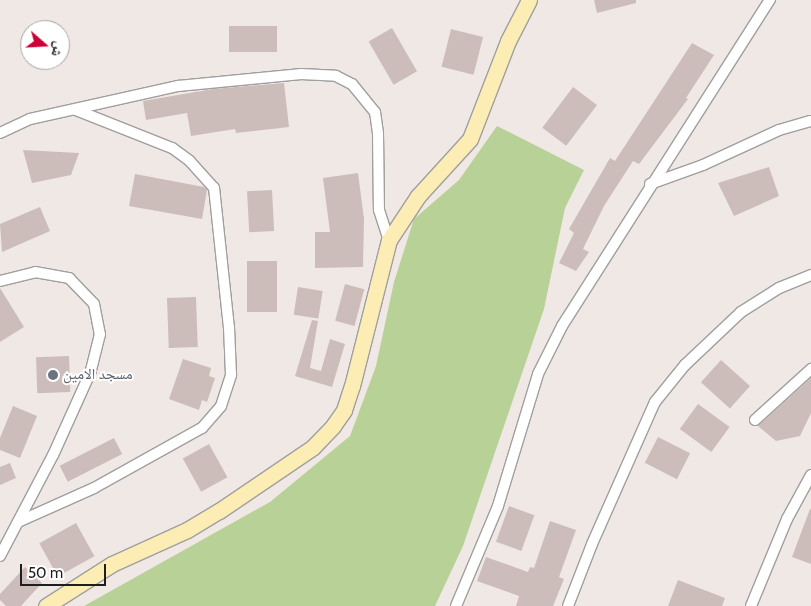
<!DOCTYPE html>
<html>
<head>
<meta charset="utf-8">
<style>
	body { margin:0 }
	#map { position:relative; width:811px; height:606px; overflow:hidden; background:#f0e8e4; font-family:Cabin,"Noto Naskh Arabic",sans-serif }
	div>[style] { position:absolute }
	.forest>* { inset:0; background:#b7d196 }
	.building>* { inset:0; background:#ccbdba; transform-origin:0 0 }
	.roads { filter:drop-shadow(1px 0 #9f9f9f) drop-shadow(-1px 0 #9f9f9f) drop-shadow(0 1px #9f9f9f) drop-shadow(0 -1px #9f9f9f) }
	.street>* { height:10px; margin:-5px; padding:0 5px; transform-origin:5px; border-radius:5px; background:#fff }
	.secondary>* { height:15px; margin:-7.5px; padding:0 7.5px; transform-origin:7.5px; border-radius:7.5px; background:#fcedb5 }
	.dots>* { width:14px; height:14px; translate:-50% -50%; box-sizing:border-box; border:2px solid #fff; border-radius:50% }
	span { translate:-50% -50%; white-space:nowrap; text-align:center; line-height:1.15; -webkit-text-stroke:4px #fff; paint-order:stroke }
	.worship-label { font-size:15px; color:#5b616d }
	.left { translate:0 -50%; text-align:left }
	.north { position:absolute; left:20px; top:20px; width:50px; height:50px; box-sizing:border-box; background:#fff; border:1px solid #a5a5a5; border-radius:50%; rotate:109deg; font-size:14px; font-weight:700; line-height:20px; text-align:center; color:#1e1e1e }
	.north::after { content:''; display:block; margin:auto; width:18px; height:22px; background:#cc0036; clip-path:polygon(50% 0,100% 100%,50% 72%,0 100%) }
	.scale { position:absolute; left:20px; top:564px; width:86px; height:22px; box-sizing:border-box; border:2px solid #1e1e1e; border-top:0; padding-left:6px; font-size:15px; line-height:18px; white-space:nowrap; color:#1e1e1e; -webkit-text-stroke:4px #fff; paint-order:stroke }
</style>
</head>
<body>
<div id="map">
	<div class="forest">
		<i style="clip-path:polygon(497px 126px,584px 170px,565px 208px,544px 309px,463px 546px,435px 606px,84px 606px,270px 502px,350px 436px,376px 366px,394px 282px,414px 219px,459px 180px)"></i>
	</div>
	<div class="building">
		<i style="clip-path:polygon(594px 0,636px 0,636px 3px,597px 13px)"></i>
		<i style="left:277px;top:26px;width:26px;height:48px;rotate:90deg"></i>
		<i style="left:392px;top:28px;width:50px;height:27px;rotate:60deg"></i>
		<i style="left:451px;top:29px;width:33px;height:39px;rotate:14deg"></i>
		<i style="clip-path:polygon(692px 43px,714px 55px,686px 98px,688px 99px,639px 164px,633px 161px,604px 206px,583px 249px,589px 252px,576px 271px,559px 263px,574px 233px,569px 229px,610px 158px,615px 161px)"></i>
		<i style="clip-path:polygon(284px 83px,289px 127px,236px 133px,235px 129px,191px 136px,187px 113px,146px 120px,143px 101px,213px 89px)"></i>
		<i style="left:573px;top:87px;width:30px;height:51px;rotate:37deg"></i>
		<i style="clip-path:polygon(23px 150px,79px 153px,71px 175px,32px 183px)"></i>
		<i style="clip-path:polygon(769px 167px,779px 196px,734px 216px,718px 183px)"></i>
		<i style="clip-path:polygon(358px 173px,364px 219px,363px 267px,315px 268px,315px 232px,330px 232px,323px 178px)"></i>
		<i style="clip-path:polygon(135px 174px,204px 187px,207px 190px,202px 219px,129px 206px)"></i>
		<i style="left:272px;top:190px;width:41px;height:25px;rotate:87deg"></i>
		<i style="clip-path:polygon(40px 207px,50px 231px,2px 252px,0 224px)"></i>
		<i style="left:247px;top:261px;width:30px;height:51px"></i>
		<i style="left:345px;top:284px;width:20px;height:38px;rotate:15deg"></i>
		<i style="left:298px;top:287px;width:25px;height:28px;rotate:9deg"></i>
		<i style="clip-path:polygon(0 288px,24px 327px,0 342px)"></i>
		<i style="left:196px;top:297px;width:50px;height:29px;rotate:88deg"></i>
		<i style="clip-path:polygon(312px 320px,318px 321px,310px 368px,321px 371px,330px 339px,345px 344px,332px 387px,295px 376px)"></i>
		<i style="left:69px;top:356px;width:36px;height:33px;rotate:88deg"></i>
		<i style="clip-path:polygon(183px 359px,211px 368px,209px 376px,215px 378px,207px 402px,202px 400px,199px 410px,169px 399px)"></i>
		<i style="left:721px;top:360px;width:39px;height:30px;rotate:42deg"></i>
		<i style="clip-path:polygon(811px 378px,811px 413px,800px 436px,776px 441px,758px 426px)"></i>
		<i style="left:698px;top:404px;width:39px;height:31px;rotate:36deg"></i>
		<i style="clip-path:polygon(13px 406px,37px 416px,20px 458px,0 450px,0 438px)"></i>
		<i style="left:658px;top:437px;width:36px;height:29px;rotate:27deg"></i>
		<i style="left:114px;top:438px;width:18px;height:61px;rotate:63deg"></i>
		<i style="left:209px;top:444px;width:38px;height:30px;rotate:61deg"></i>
		<i style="clip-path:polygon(10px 463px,16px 478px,0 485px,0 467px)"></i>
		<i style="left:509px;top:506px;width:27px;height:38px;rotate:20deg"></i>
		<i style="clip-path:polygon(810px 509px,811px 509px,811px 564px,792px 557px)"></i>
		<i style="clip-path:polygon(550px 521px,576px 530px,559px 577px,564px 579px,553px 606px,516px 606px,519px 596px,477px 581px,486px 557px,528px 572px,530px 567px,534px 568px)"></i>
		<i style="left:76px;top:523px;width:38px;height:42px;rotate:61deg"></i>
		<i style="clip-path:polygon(25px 567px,42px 583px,21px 606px,6px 606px,0 600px,0 594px)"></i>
		<i style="clip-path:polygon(678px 580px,725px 598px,722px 606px,668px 606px)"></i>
	</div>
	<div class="roads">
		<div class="street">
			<i style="left:0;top:133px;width:33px;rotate:-25deg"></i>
			<i style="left:30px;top:119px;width:152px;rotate:-12.6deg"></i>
			<i style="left:178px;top:86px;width:124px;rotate:-5.6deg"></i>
			<i style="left:301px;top:74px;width:35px;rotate:3deg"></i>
			<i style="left:336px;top:76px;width:18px;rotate:27deg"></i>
			<i style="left:352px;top:84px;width:36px;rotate:51deg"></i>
			<i style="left:375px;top:112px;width:21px;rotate:82deg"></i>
			<i style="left:378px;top:133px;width:77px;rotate:89.3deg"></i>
			<i style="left:379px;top:210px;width:32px;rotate:72deg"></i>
			<i style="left:650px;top:184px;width:56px;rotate:-19.7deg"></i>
			<i style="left:703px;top:165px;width:84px;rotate:-24.7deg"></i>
			<i style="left:779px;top:130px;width:33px;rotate:-16deg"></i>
			<i style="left:0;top:281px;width:36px;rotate:-14deg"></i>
			<i style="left:35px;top:272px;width:35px;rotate:10deg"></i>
			<i style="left:69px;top:278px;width:36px;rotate:46deg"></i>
			<i style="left:94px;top:304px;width:31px;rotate:79deg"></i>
			<i style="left:100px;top:334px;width:38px;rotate:104deg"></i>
			<i style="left:91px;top:371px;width:92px;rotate:114.3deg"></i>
			<i style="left:53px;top:455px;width:114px;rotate:117.7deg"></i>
			<i style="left:755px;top:420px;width:76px;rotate:-42.3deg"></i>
			<i style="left:18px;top:522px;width:83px;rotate:-24.1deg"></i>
			<i style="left:94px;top:488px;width:124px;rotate:-29.1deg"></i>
			<i style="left:202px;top:428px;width:29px;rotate:-49deg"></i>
			<i style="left:221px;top:406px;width:33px;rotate:-72deg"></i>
			<i style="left:231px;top:375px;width:47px;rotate:-92.4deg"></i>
			<i style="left:229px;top:328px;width:141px;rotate:-96.1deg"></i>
			<i style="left:214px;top:188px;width:36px;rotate:-132deg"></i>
			<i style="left:190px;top:161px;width:22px;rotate:-144deg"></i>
			<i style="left:172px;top:148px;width:103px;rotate:-158.4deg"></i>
			<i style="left:456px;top:606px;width:108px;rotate:-67.2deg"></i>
			<i style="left:498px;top:506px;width:138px;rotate:-73.1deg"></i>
			<i style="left:538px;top:374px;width:54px;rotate:-63.4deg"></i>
			<i style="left:562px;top:326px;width:387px;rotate:-57.5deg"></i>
			<i style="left:568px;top:606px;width:66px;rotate:-68.8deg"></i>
			<i style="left:592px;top:544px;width:155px;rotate:-66.1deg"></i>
			<i style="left:655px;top:402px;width:48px;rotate:-51deg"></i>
			<i style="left:685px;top:365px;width:77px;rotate:-43.4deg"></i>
			<i style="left:741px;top:312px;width:45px;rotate:-32.3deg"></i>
			<i style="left:779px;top:288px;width:35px;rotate:-22deg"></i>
			<i style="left:751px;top:606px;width:94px;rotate:-67.5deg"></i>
			<i style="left:787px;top:519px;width:50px;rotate:-61.4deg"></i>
		</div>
		<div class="secondary">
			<i style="left:46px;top:606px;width:78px;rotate:-32.5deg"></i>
			<i style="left:112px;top:564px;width:82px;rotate:-24.4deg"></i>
			<i style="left:187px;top:530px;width:37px;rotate:-31deg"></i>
			<i style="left:219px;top:511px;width:114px;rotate:-34.2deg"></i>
			<i style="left:313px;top:447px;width:29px;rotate:-46deg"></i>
			<i style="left:333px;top:426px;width:19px;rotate:-55deg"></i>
			<i style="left:344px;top:410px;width:25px;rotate:-72deg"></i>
			<i style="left:352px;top:386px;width:151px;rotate:-75.8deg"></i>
			<i style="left:389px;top:240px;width:53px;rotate:-56.6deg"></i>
			<i style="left:418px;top:196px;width:77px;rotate:-47.6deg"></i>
			<i style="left:470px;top:139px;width:105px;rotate:-68.8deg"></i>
			<i style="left:508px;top:41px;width:46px;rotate:-62.9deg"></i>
		</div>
	</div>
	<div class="dots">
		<i style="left:53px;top:375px;background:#6b7280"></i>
	</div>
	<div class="worship-label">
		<span class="left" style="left:63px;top:375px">مسجد الامين</span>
	</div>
	<div class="north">ش</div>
	<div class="scale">50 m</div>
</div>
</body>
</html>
